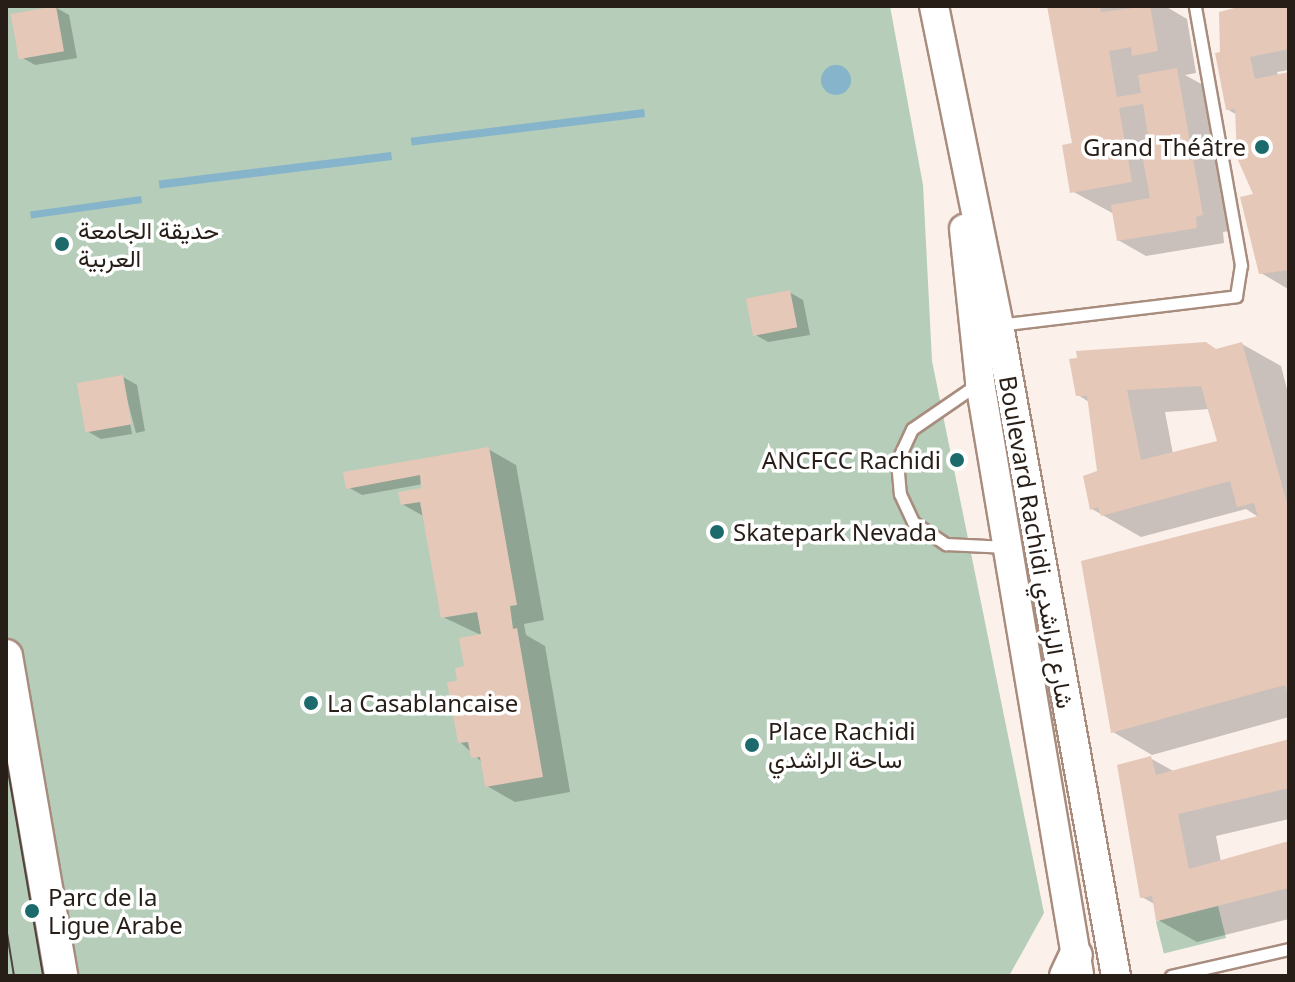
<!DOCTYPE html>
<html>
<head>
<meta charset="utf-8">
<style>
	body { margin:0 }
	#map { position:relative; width:1295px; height:982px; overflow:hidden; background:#fcf0ea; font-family:"Noto Sans",Vazirmatn,sans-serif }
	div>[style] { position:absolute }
	.green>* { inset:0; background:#b5cdb9; transform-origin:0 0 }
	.water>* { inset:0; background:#86b4ca; transform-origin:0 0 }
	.round { border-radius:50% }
	.shadow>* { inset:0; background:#0003 }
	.building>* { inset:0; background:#e5c8b8; transform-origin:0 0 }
	.roads { filter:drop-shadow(2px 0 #a88d7f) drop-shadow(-2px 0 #a88d7f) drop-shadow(0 2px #a88d7f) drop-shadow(0 -2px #a88d7f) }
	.service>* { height:11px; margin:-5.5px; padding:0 5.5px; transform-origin:5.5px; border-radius:5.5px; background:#fff }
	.tertiary>* { height:28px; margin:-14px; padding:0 14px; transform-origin:14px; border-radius:14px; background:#fff }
	.secondary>* { height:32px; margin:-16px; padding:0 16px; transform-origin:16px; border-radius:16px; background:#fff }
	.tram>* { height:2px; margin:-1px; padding:0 1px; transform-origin:1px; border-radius:1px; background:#4f443e }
	.dots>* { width:22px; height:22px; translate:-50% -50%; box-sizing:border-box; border:4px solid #fff; border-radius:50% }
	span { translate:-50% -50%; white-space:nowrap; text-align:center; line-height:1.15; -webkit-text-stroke:7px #fff; paint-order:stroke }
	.poi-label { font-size:24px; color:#281e18 }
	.right { translate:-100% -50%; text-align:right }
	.left { translate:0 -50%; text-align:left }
	.street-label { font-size:24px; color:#281e18 }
	.frame { position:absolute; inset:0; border:8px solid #281e18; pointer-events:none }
</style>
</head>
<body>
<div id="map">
	<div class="green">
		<i style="clip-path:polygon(6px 6px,890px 6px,923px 185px,932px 361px,1044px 913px,1009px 976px,6px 976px)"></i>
		<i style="left:1218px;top:906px;width:33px;height:64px;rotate:76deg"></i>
	</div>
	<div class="water">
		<i class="round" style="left:821px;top:65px;width:30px;height:30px"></i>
		<i style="left:644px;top:109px;width:8px;height:235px;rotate:83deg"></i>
		<i style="left:391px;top:152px;width:8px;height:234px;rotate:83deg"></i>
		<i style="left:141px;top:196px;width:7px;height:112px;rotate:82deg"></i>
	</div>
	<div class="shadow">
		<i style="clip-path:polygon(1049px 6px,1165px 6px,1187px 19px,1196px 73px,1185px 75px,1205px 86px,1229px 231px,1223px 232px,1224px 243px,1146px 256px,1118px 240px,1114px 214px,1072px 191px,1074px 145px)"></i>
		<i style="clip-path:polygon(1250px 6px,1289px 6px,1289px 70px,1277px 72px,1278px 76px,1289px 74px,1288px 289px,1261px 273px,1256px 196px,1237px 115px,1227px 109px,1222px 54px)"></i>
		<i style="clip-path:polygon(55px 7px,69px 15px,77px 58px,35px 65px,21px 57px)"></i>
		<i style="clip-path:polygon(789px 292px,803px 300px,810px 335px,768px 342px,754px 334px)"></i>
		<i style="clip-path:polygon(evenodd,1242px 344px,1281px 366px,1289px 397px,1289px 717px,1152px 755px,1113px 732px,1260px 518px,1246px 509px,1141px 537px,1092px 509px,1100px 472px,1089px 402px,1078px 395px,1242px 344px,1210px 409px,1219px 443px,1173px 454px,1165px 412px,1210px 409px)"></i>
		<i style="clip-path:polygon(123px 377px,137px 385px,145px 431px,136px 433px,123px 384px,132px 434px,101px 439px,87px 431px)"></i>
		<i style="clip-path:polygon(488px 449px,516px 465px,544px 620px,524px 624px,526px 635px,545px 646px,570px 792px,515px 802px,487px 786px,483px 763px,460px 742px,460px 682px,483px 636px,443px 617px,425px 517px,402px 504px,424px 489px,423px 484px,362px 495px,348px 487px)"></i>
		<i style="clip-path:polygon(1289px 741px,1289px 819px,1216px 836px,1221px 862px,1289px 844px,1289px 919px,1197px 942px,1158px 920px,1156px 905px,1142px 897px,1150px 758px,1175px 772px)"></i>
	</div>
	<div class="building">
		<i style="left:56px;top:6px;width:46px;height:46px;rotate:80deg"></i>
		<i style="clip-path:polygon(1047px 6px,1100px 6px,1101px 12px,1150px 6px,1158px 51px,1132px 56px,1131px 47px,1109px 51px,1117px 97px,1141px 93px,1138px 75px,1177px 68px,1203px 215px,1196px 217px,1197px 228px,1117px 241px,1111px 205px,1150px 198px,1140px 143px,1149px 142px,1143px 104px,1119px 108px,1132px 182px,1070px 193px,1062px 145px,1072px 143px)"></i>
		<i style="clip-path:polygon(1242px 6px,1289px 6px,1289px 49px,1250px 57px,1255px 79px,1289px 72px,1289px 270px,1259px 274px,1240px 197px,1253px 194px,1237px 158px,1235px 109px,1226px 110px,1215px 53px,1220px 52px,1219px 12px)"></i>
		<i style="left:790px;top:290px;width:38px;height:45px;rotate:79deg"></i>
		<i style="clip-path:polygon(evenodd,1206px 342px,1216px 349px,1242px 342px,1289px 510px,1289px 697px,1285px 685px,1111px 733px,1081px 561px,1258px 516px,1254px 503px,1237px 507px,1230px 481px,1101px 516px,1098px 507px,1090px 510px,1083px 476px,1097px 471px,1087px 396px,1076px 396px,1069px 359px,1077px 358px,1076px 351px,1206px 342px,1201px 386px,1217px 441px,1141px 460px,1127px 390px,1201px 386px)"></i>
		<i style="left:123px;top:375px;width:50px;height:47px;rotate:80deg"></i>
		<i style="clip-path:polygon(489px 447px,517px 605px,510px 606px,513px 629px,517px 628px,543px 777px,485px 787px,480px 757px,471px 758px,468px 742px,458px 743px,447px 682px,457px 681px,455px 668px,464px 666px,459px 638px,481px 634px,477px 612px,441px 618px,420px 502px,401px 505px,398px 492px,421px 488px,420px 475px,346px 489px,343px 472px)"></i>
		<i style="clip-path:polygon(1289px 739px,1289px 788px,1178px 814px,1189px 869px,1289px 841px,1289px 888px,1156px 921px,1152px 896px,1140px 898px,1117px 765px,1151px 756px,1156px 775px)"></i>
	</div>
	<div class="roads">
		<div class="service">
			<i style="left:998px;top:325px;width:240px;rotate:-6.9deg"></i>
			<i style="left:1236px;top:296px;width:31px;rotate:-81deg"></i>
			<i style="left:1241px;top:265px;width:263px;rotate:-100.1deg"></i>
			<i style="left:979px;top:383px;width:81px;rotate:145.5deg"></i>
			<i style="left:912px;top:429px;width:35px;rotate:115deg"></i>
			<i style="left:897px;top:461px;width:33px;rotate:85deg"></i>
			<i style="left:900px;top:494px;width:31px;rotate:65deg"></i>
			<i style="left:913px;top:522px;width:40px;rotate:34deg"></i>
			<i style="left:946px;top:544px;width:61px;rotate:2.8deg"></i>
			<i style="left:1171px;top:976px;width:121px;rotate:-12.9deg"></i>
		</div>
		<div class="tertiary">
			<i style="left:934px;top:6px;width:326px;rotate:78.5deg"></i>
			<i style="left:999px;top:325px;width:661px;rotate:79.81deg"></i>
			<i style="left:964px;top:229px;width:154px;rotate:84deg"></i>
			<i style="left:980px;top:382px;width:600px;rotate:80.51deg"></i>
		</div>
		<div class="secondary">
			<i style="left:6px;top:656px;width:325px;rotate:80.2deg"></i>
			<i style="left:1066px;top:976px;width:23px;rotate:-65deg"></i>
		</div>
	</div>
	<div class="tram">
		<i style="left:6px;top:759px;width:220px;rotate:80.3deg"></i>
		<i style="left:6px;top:927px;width:50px;rotate:80.7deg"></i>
	</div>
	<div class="dots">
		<i style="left:1262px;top:147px;background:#1d6a6c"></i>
		<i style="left:62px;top:244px;background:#1d6a6c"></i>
		<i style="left:957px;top:460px;background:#1d6a6c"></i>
		<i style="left:717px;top:532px;background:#1d6a6c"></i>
		<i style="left:311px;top:703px;background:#1d6a6c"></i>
		<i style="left:752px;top:745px;background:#1d6a6c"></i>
		<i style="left:32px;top:911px;background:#1d6a6c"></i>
	</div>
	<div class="poi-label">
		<span class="right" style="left:1246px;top:147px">Grand Théâtre</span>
		<span class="left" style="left:78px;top:244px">حديقة الجامعة<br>العربية</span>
		<span class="right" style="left:941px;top:460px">ANCFCC Rachidi</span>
		<span class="left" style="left:733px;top:532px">Skatepark Nevada</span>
		<span class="left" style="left:327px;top:703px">La Casablancaise</span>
		<span class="left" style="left:768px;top:745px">Place Rachidi<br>ساحة الراشدي</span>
		<span class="left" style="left:48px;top:911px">Parc de la<br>Ligue Arabe</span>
	</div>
	<div class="street-label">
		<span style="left:1037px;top:542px;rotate:80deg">Boulevard Rachidi شارع الراشدي</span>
	</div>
	<div class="frame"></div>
</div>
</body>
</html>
